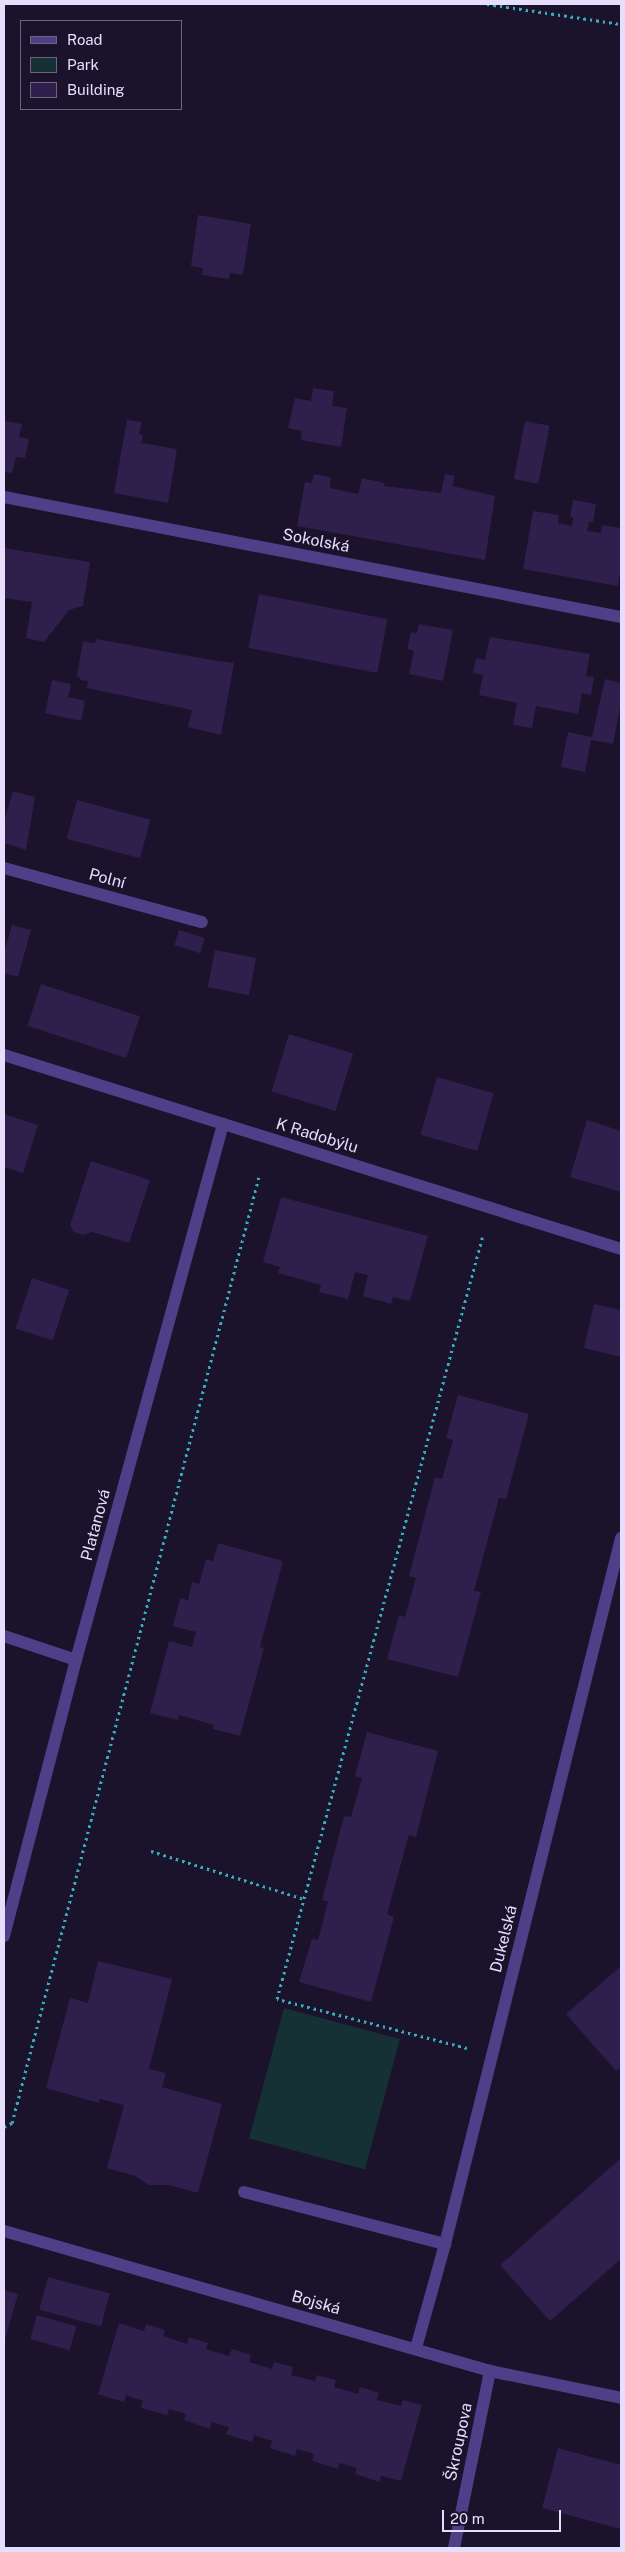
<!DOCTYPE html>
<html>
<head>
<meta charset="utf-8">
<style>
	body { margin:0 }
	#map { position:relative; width:625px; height:2552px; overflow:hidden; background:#1b122b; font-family:"Public Sans",sans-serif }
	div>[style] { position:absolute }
	.green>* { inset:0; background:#153135; transform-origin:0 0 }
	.building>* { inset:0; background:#2f1f4c; transform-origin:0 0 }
	.path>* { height:3px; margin-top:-1.5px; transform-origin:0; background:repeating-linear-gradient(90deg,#35adbb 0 2.5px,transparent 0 6.5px) }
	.minor>* { height:12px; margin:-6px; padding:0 6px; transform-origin:6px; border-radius:6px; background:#4e3f89 }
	span { translate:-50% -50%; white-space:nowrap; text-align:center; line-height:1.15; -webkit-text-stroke:4px #1b122b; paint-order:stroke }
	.street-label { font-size:16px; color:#e7defe }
	.frame { position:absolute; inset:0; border:5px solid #e7defe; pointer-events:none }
	.legend { position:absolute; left:20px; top:20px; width:162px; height:90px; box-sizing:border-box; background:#1b122b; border:1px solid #6d647f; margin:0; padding:6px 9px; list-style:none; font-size:15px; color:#e7defe }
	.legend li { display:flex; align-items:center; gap:10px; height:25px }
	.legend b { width:25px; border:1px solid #6d647f }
	.scale { position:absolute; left:442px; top:2510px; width:119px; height:22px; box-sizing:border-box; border:2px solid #e7defe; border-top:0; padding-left:6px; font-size:15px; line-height:18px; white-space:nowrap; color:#e7defe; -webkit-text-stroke:4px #1b122b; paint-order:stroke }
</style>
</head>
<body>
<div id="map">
	<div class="green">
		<i style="left:284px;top:2008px;width:120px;height:135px;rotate:15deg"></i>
	</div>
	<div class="building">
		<i style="clip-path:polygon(198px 215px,251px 224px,243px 275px,230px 273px,229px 279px,202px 275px,203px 268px,191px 266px)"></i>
		<i style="clip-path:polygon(313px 388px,334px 391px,332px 406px,347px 408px,341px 447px,301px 440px,302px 431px,288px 428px,295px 398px,311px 401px)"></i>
		<i style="clip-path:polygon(127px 420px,142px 422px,139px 434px,143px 435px,141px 443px,177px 449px,168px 503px,114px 493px)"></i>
		<i style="clip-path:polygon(4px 421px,22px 424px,19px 437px,29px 439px,25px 458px,16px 457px,12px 473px,4px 472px)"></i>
		<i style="left:525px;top:421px;width:25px;height:59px;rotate:11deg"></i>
		<i style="clip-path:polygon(314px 474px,331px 477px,330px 488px,358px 494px,362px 478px,384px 483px,384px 486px,441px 493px,445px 474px,455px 476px,452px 486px,495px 496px,485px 560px,297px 526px,305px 482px,312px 483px)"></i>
		<i style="clip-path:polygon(573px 500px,596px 504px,593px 522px,589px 522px,587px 531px,601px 533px,602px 525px,621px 528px,621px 566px,618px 586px,523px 569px,533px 511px,559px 515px,558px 523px,572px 526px,573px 517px,570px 517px)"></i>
		<i style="clip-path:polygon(4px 548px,90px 562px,83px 606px,69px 610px,44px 642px,26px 638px,32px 602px,4px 598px)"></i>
		<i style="left:259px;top:594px;width:131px;height:55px;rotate:11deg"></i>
		<i style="clip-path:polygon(419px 624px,453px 630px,443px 681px,409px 674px,414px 651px,407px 649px,411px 632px,417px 633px)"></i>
		<i style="clip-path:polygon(490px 637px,590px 654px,586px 676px,594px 677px,591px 695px,582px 693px,578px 714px,536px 706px,532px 728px,513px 725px,517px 703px,479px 695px,483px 675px,473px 673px,476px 658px,485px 660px)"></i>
		<i style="clip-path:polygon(96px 639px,217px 661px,234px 663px,221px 735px,188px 727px,192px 710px,87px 688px,88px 681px,81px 680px,77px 675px,83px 641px,95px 643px)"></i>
		<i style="clip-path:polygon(605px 679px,621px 683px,621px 703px,613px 744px,591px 740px,585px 772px,561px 767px,568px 732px,592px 737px)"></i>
		<i style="clip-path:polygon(52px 680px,71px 684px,68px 697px,85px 701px,81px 721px,45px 713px)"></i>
		<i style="clip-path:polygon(13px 791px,35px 797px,26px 850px,4px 843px,4px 821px)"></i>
		<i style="left:77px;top:800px;width:76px;height:40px;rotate:15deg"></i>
		<i style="clip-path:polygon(12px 925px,31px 930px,18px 977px,4px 973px,4px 953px)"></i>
		<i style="left:179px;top:930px;width:27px;height:16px;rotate:17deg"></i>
		<i style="left:215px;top:950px;width:42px;height:38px;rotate:11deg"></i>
		<i style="left:41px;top:984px;width:104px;height:44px;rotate:18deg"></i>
		<i style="left:289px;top:1034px;width:67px;height:60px;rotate:17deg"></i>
		<i style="left:437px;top:1077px;width:59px;height:60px;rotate:16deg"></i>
		<i style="clip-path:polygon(4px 1114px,38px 1125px,23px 1173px,4px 1167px)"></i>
		<i style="clip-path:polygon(587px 1120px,621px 1131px,621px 1192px,570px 1177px)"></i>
		<i style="clip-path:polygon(91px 1161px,150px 1180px,129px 1243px,92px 1232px,83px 1235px,74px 1232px,70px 1225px)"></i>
		<i style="clip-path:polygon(281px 1197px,428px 1236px,410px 1301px,393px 1297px,391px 1304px,363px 1296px,368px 1275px,355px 1272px,348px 1299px,319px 1292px,321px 1285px,278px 1273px,280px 1267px,263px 1262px)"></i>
		<i style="left:32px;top:1278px;width:39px;height:53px;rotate:18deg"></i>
		<i style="clip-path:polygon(594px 1304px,621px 1310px,621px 1357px,584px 1348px)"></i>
		<i style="clip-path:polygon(458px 1395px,529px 1414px,506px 1499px,499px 1498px,474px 1591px,481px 1592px,458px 1677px,387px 1659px,399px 1615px,405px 1617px,416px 1578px,409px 1576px,435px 1477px,442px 1479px,453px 1440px,446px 1438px)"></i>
		<i style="clip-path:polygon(218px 1543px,283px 1561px,260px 1647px,264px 1648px,240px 1736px,213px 1729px,214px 1725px,179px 1715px,178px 1720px,150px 1713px,169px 1641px,192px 1647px,196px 1632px,173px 1626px,180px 1598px,188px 1600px,192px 1582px,199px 1584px,206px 1559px,213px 1561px)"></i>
		<i style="clip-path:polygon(367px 1732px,438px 1751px,416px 1837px,409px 1835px,387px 1914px,394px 1917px,371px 2002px,299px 1982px,312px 1939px,318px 1940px,328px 1902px,322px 1900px,344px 1816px,351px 1817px,362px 1778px,355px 1776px)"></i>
		<i style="clip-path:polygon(98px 1961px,172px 1979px,149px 2069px,166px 2073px,162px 2087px,222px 2104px,198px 2193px,169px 2185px,149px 2185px,135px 2176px,107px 2168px,124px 2105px,100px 2099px,99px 2103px,46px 2088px,70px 1998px,88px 2003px)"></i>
		<i style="clip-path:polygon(621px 1966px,621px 2067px,616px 2071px,566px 2014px)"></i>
		<i style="clip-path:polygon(621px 2158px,621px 2259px,550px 2321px,500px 2265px)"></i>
		<i style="left:48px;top:2277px;width:64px;height:34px;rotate:15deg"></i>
		<i style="clip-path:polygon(4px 2290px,18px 2294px,4px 2343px)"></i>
		<i style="left:37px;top:2315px;width:41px;height:25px;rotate:16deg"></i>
		<i style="clip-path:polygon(119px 2323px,144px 2331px,146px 2324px,165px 2330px,163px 2336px,187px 2344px,189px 2337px,208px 2343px,206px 2349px,229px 2356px,232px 2349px,251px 2355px,249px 2362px,272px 2369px,274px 2362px,293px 2367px,291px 2375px,315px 2381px,317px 2375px,336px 2380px,334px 2387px,358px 2394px,360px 2387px,379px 2393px,377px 2400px,401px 2406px,403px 2400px,422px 2405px,401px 2481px,381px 2476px,380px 2482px,355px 2474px,357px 2468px,340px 2463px,338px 2469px,312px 2461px,314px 2454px,297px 2449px,295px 2456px,270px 2448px,272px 2441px,254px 2435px,252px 2442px,226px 2434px,229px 2427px,212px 2422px,210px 2429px,184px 2420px,186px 2414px,169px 2409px,167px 2415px,141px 2408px,143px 2401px,126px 2395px,124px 2402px,98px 2394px)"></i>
		<i style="clip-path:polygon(558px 2448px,621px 2465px,621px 2529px,542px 2508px)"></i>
	</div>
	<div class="path">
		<i style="left:487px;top:4px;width:135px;rotate:8.5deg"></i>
		<i style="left:151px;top:1851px;width:160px;rotate:17.4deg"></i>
		<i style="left:467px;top:2048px;width:196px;rotate:-165.5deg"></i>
		<i style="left:277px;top:1999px;width:791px;rotate:-74.91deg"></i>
		<i style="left:4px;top:2127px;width:9px;rotate:-27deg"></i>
		<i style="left:12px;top:2123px;width:978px;rotate:-75.37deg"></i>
	</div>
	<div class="minor">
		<i style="left:4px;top:497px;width:629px;rotate:11.01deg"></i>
		<i style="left:4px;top:868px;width:205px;rotate:15.3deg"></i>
		<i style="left:4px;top:1055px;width:647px;rotate:17.45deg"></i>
		<i style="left:4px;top:1636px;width:76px;rotate:18.4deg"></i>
		<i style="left:4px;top:1936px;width:285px;rotate:-75.4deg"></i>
		<i style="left:76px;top:1660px;width:556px;rotate:-74.66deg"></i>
		<i style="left:244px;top:2192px;width:208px;rotate:14.5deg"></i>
		<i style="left:4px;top:2231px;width:506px;rotate:16.07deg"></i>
		<i style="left:490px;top:2371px;width:134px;rotate:11.6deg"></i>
		<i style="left:416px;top:2348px;width:108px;rotate:-74.4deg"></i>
		<i style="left:445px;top:2244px;width:728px;rotate:-76deg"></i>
		<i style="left:454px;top:2548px;width:181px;rotate:-78.5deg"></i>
	</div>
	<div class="street-label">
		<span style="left:316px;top:541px;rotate:11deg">Sokolská</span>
		<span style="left:107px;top:879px;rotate:15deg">Polní</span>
		<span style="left:317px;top:1136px;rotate:17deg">K Radobýlu</span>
		<span style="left:96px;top:1525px;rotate:-75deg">Platanová</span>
		<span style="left:504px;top:1939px;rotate:-76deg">Dukelská</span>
		<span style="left:316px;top:2303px;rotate:16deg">Bojská</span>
		<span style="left:459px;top:2442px;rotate:-78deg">Škroupova</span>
	</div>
	<div class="frame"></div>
	<ul class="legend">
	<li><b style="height:6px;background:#4e3f89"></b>Road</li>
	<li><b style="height:14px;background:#153135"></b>Park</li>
	<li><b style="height:14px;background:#2f1f4c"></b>Building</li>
	</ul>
	<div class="scale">20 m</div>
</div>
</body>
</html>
